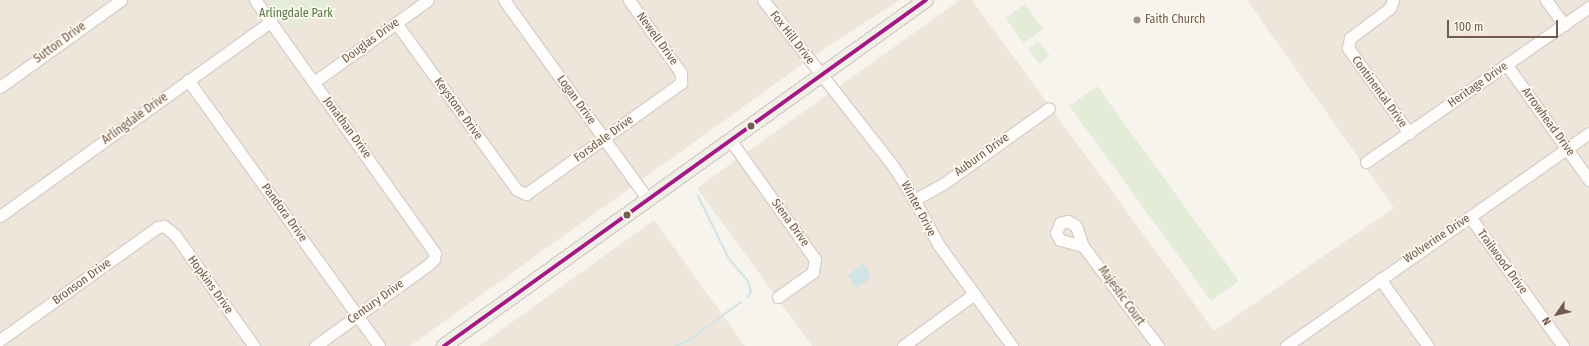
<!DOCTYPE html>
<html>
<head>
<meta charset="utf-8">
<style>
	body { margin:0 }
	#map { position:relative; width:1589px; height:346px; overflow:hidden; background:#f7f3ed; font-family:"Fira Sans Condensed",sans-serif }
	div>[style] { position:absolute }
	.residential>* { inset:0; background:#efe6db }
	.green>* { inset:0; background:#e4ecd9; transform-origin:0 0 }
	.water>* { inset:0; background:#d0e4e6 }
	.stream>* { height:2px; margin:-1px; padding:0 1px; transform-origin:1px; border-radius:1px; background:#d0e4e6 }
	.roads { filter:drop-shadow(1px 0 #d6d0cb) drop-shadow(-1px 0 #d6d0cb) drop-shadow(0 1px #d6d0cb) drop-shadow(0 -1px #d6d0cb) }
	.minor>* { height:11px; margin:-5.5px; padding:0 5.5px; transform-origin:5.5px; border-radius:5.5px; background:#fefdfc }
	.major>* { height:14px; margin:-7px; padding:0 7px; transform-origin:7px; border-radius:7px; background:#f1ede7 }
	.bus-1>* { height:4px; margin:-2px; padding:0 2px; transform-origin:2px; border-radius:2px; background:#a31984 }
	.dots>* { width:11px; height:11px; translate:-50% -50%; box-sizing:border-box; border:2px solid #fdf8ef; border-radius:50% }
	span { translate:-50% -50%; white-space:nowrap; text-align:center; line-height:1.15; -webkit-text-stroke:3.5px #fdf8ef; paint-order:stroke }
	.park-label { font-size:12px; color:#567848 }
	.poi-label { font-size:12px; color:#735b4f }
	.left { translate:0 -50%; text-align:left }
	.street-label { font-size:12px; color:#735b4f }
	.north { position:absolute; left:1537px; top:294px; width:40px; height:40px; -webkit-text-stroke:3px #fdf8ef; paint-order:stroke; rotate:236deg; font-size:11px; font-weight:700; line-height:16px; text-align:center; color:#735b4f }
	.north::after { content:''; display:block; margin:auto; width:14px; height:18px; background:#735b4f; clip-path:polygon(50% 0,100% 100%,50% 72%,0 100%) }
	.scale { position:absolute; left:1447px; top:20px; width:111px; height:18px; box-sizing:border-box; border:2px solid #735b4f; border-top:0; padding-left:5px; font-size:12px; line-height:14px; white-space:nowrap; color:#735b4f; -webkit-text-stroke:3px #fdf8ef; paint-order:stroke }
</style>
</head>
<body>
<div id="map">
	<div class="residential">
		<i style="clip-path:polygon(0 0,900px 0,821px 51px,410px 346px,0 346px)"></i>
		<i style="clip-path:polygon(960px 0,972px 0,1214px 331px,1394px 208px,1247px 0,1589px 0,1589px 346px,812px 346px,697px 188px)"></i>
		<i style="clip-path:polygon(654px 220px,745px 346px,479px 346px)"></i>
	</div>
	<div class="green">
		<i style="clip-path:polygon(270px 0,337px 0,292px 32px)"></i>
		<i style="left:1025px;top:4px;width:31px;height:24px;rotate:54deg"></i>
		<i style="left:1038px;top:41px;width:19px;height:13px;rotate:51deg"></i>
		<i style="left:1097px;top:86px;width:241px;height:34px;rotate:54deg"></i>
	</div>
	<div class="water">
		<i style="clip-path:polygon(863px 263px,869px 271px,870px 279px,856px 288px,848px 276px)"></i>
	</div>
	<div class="stream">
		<i style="left:698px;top:196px;width:70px;rotate:63.8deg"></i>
		<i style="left:729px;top:259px;width:29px;rotate:49deg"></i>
		<i style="left:748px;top:281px;width:11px;rotate:75deg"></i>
		<i style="left:751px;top:292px;width:7px;rotate:124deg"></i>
		<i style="left:676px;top:346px;width:13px;rotate:-23deg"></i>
		<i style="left:688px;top:341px;width:66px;rotate:-36.3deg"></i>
	</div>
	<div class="roads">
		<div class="minor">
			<i style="left:255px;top:0;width:310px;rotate:54.6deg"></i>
			<i style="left:435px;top:253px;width:6px;rotate:99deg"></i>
			<i style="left:434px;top:259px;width:8px;rotate:135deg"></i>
			<i style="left:428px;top:265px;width:139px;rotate:144.4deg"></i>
			<i style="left:504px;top:0;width:246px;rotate:54.2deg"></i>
			<i style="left:763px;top:0;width:211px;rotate:51.9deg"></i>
			<i style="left:893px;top:166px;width:31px;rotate:57deg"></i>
			<i style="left:910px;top:192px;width:59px;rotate:61.7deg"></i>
			<i style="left:938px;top:244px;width:126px;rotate:54deg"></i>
			<i style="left:1393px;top:0;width:9px;rotate:111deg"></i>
			<i style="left:1390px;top:8px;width:50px;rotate:143.1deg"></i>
			<i style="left:1350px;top:38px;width:10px;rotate:101deg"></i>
			<i style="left:1348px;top:48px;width:105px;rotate:54.3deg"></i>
			<i style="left:1546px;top:0;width:31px;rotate:54deg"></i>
			<i style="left:396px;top:23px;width:206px;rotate:54.1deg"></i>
			<i style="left:517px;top:190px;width:10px;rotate:24deg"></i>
			<i style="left:526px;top:194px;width:191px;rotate:-35.6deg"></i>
			<i style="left:681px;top:83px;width:10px;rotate:-90deg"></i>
			<i style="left:681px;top:73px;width:90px;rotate:-125.5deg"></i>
			<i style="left:1506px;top:64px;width:143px;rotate:54.4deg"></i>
			<i style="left:188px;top:80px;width:327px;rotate:54.3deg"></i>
			<i style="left:314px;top:82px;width:140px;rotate:-35.7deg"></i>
			<i style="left:0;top:87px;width:149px;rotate:-35.7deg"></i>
			<i style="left:731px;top:141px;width:145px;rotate:54.6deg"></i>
			<i style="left:815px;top:259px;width:13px;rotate:99deg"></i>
			<i style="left:813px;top:272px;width:43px;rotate:144.5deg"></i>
			<i style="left:1366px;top:162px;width:272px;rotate:-34.8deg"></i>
			<i style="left:914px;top:200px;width:33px;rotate:-29deg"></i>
			<i style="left:943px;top:184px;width:130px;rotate:-35.6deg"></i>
			<i style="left:0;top:216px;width:334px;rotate:-35.7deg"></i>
			<i style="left:1470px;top:217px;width:159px;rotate:54.2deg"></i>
			<i style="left:1083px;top:246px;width:24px;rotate:-165deg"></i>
			<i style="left:1060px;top:240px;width:8px;rotate:-120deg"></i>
			<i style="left:1056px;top:233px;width:11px;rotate:-68deg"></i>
			<i style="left:1060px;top:223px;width:8px;rotate:-14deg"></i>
			<i style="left:1068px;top:221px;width:9px;rotate:32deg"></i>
			<i style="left:1076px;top:226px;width:21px;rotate:71deg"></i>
			<i style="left:1083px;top:246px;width:125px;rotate:53.1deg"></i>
			<i style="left:1380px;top:279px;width:82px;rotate:54.4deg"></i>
			<i style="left:0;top:340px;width:194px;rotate:-35.6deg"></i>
			<i style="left:158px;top:227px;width:6px;rotate:-9deg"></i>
			<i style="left:164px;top:226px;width:14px;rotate:39deg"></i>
			<i style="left:175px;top:235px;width:136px;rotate:54.6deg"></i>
			<i style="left:903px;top:346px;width:88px;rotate:-36.2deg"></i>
			<i style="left:1286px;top:346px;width:370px;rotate:-35.1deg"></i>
		</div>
		<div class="major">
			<i style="left:444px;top:346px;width:593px;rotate:-35.67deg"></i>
		</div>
	</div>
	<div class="bus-1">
		<i style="left:444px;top:346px;width:593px;rotate:-35.67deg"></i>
	</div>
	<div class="dots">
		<i style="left:1137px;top:20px;background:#a19086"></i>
		<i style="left:751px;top:126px;background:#735b4f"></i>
		<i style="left:627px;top:215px;background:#735b4f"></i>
	</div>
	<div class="park-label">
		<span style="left:296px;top:14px">Arlingdale Park</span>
	</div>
	<div class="poi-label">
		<span class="left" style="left:1145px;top:20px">Faith Church</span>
	</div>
	<div class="street-label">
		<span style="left:792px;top:38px;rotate:52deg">Fox Hill Drive</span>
		<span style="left:657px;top:39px;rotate:54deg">Newell Drive</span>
		<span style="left:371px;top:41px;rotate:-36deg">Douglas Drive</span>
		<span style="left:60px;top:43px;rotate:-36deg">Sutton Drive</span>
		<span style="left:1478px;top:85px;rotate:-35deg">Heritage Drive</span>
		<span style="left:1379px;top:92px;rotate:54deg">Continental Drive</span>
		<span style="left:576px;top:100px;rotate:54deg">Logan Drive</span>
		<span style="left:458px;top:109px;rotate:54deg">Keystone Drive</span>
		<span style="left:135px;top:119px;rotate:-36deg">Arlingdale Drive</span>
		<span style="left:1548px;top:122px;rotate:54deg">Arrowhead Drive</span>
		<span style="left:347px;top:128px;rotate:54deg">Jonathan Drive</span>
		<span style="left:604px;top:139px;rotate:-36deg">Forsdale Drive</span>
		<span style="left:982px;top:155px;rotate:-36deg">Auburn Drive</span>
		<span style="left:918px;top:209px;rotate:62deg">Winter Drive</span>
		<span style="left:284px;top:213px;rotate:54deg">Pandora Drive</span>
		<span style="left:790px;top:223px;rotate:54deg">Siena Drive</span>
		<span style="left:1437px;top:239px;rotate:-34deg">Wolverine Drive</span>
		<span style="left:1502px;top:262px;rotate:54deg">Trailwood Drive</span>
		<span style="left:82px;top:282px;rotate:-36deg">Bronson Drive</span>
		<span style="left:210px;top:285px;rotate:54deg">Hopkins Drive</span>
		<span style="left:1121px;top:296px;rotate:54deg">Majestic Court</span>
		<span style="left:376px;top:302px;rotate:-36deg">Century Drive</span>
	</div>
	<div class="north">N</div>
	<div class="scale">100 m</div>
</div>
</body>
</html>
